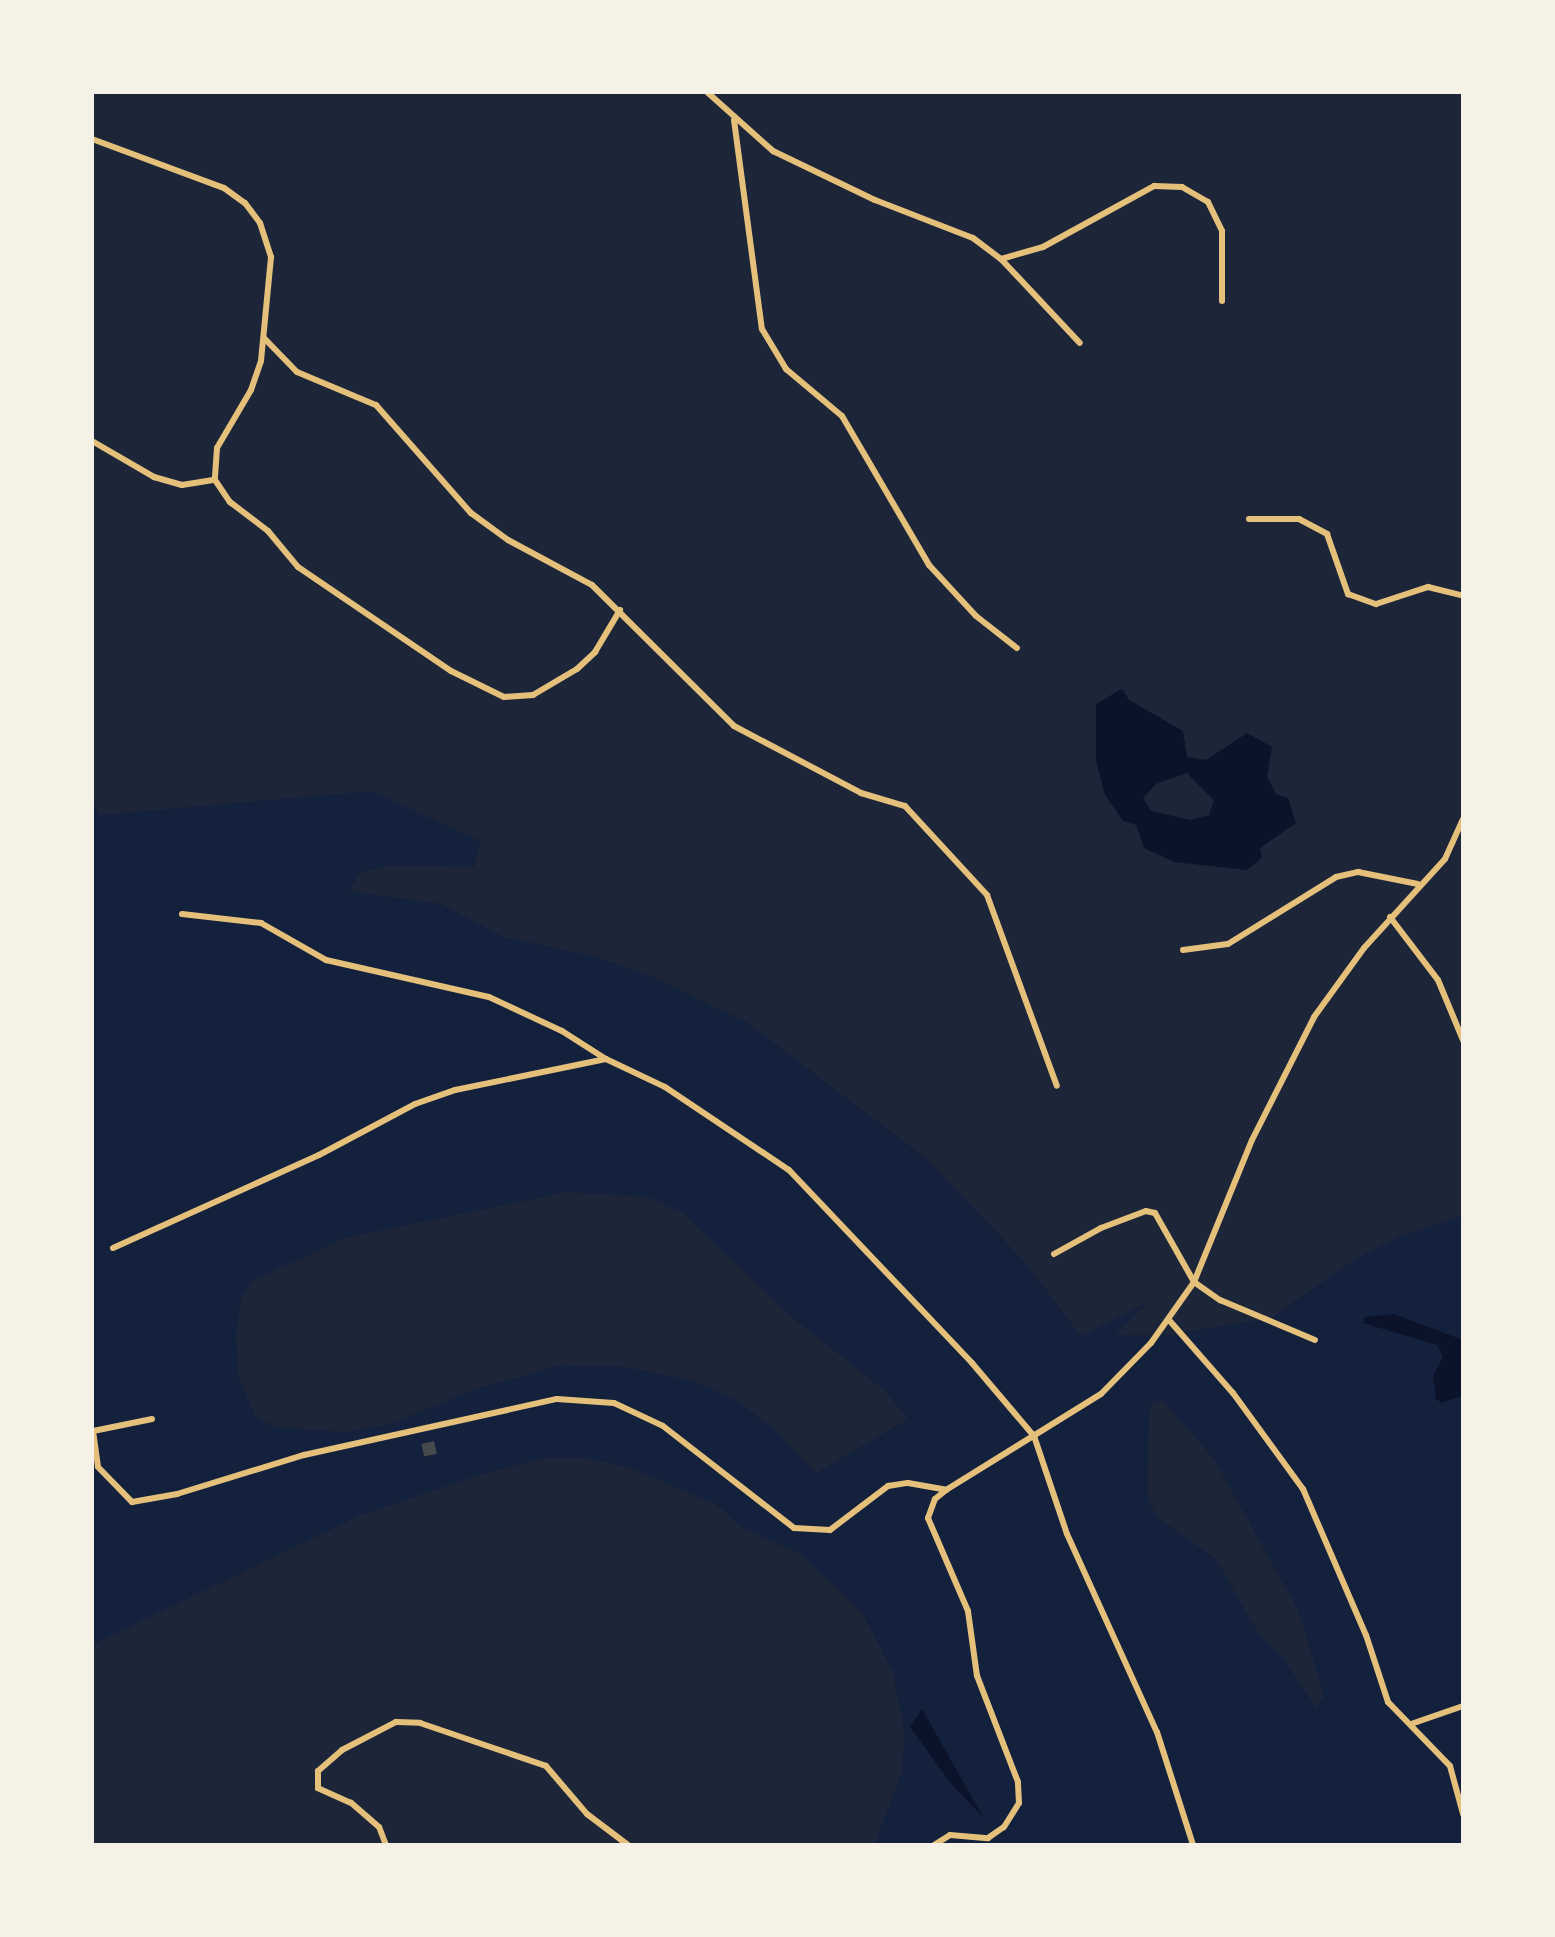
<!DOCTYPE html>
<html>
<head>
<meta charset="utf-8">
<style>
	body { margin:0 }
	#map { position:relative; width:1555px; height:1937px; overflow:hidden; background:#14213d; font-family:Raleway,sans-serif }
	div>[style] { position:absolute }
	.green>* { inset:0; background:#1d2539 }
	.water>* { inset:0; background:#0b132b }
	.building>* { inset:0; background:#48494c; transform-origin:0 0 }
	.minor>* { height:6px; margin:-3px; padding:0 3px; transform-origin:3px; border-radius:3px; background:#e5c07b }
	span { translate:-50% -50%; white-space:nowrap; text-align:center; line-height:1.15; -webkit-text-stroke:7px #f6f1e7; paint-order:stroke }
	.frame { position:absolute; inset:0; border:94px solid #f6f1e7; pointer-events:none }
</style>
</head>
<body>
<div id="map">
	<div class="green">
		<i style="clip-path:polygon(92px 92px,1463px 92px,1463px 1215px,1400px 1236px,1355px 1259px,1271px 1318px,1166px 1335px,1115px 1335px,1149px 1302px,1081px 1336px,1024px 1261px,927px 1159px,748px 1023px,649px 975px,597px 957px,504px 937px,441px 904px,349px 891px,360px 873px,388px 866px,474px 867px,480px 841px,372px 791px,99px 815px,92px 798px)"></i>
		<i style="clip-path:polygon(567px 1192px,648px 1197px,684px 1214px,788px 1314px,884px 1390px,908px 1419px,816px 1473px,772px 1427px,736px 1400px,694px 1381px,626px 1367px,561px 1365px,476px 1389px,388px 1425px,345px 1432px,274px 1427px,255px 1416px,238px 1376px,236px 1336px,241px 1298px,253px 1281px,345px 1238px)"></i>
		<i style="clip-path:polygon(1162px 1400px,1214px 1459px,1298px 1610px,1324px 1696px,1316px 1708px,1284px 1659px,1260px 1636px,1216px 1559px,1157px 1517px,1147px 1497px,1149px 1415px,1153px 1402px)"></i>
		<i style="clip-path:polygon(578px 1457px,628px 1467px,717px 1505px,742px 1528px,801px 1554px,862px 1613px,893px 1672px,905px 1735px,901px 1775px,874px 1845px,92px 1845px,92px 1645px,361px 1515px,482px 1474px,540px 1459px)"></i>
	</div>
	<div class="water">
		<i style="clip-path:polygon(evenodd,1122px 689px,1129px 700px,1183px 731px,1187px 757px,1206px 760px,1247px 733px,1272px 747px,1267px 777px,1276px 794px,1288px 798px,1296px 823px,1260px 848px,1262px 858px,1247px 870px,1174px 862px,1144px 848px,1136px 825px,1123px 821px,1105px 795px,1096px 761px,1096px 704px,1122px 689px,1187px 773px,1214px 800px,1209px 815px,1191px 820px,1151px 811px,1143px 798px,1156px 784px,1187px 773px)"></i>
		<i style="clip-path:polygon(1394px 1314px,1463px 1340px,1463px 1395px,1442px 1403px,1436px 1399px,1433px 1376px,1443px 1357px,1437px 1345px,1363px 1323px,1364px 1317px)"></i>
		<i style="clip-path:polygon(922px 1709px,983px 1817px,952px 1785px,910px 1727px)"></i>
	</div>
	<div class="building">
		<i style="left:434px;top:1441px;width:13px;height:13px;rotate:77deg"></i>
	</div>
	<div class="minor">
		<i style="left:707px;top:92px;width:89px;rotate:41.8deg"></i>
		<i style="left:773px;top:151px;width:113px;rotate:25.7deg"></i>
		<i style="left:875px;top:200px;width:105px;rotate:21.2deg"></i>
		<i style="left:973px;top:238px;width:35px;rotate:37deg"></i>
		<i style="left:1001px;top:259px;width:115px;rotate:46.8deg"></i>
		<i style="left:734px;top:120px;width:211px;rotate:82.4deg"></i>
		<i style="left:762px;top:329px;width:47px;rotate:59deg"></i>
		<i style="left:786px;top:369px;width:73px;rotate:40deg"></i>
		<i style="left:842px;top:416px;width:173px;rotate:59.7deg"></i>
		<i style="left:929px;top:565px;width:69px;rotate:47.3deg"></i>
		<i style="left:976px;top:616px;width:52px;rotate:38deg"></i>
		<i style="left:92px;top:139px;width:141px;rotate:20.4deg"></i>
		<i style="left:224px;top:188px;width:26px;rotate:36deg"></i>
		<i style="left:245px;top:203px;width:25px;rotate:53deg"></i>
		<i style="left:260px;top:223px;width:36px;rotate:72deg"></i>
		<i style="left:271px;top:257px;width:104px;rotate:95.5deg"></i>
		<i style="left:261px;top:361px;width:31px;rotate:109deg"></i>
		<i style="left:251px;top:390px;width:67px;rotate:120.4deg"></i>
		<i style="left:217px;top:448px;width:32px;rotate:94deg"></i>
		<i style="left:215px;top:480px;width:27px;rotate:56deg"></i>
		<i style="left:230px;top:502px;width:48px;rotate:37.3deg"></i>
		<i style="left:268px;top:531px;width:47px;rotate:50.2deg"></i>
		<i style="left:298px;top:567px;width:185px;rotate:34.2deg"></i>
		<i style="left:451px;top:671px;width:59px;rotate:26.1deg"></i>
		<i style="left:504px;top:697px;width:29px;rotate:-4deg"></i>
		<i style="left:533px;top:695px;width:51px;rotate:-30.6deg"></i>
		<i style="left:577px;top:669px;width:25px;rotate:-43deg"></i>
		<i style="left:595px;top:652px;width:49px;rotate:-59.2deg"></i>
		<i style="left:1001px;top:259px;width:44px;rotate:-15.9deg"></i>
		<i style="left:1043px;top:247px;width:127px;rotate:-28.8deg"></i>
		<i style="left:1154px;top:186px;width:28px;rotate:2deg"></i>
		<i style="left:1182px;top:187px;width:30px;rotate:30deg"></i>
		<i style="left:1208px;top:202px;width:32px;rotate:64deg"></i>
		<i style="left:1222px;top:231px;width:70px;rotate:90deg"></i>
		<i style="left:264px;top:338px;width:47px;rotate:45.9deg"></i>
		<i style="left:297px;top:372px;width:86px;rotate:22.7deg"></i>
		<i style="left:376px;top:405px;width:144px;rotate:48.7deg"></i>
		<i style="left:471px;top:513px;width:46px;rotate:36.1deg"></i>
		<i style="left:508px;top:540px;width:95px;rotate:28.2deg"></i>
		<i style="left:592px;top:585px;width:200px;rotate:44.8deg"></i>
		<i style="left:734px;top:726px;width:144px;rotate:27.8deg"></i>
		<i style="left:861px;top:793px;width:46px;rotate:16.5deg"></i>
		<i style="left:905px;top:806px;width:121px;rotate:47.3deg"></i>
		<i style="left:987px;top:895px;width:203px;rotate:69.9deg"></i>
		<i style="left:92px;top:441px;width:72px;rotate:30.1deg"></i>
		<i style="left:154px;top:477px;width:29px;rotate:16deg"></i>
		<i style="left:182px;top:485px;width:33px;rotate:-9deg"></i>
		<i style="left:1249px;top:519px;width:50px"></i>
		<i style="left:1299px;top:519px;width:32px;rotate:28deg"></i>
		<i style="left:1327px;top:534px;width:64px;rotate:70.7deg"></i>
		<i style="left:1348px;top:594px;width:30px;rotate:20deg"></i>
		<i style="left:1376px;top:604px;width:55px;rotate:-18.1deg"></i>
		<i style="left:1428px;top:587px;width:36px;rotate:14deg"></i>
		<i style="left:182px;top:914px;width:80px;rotate:6.5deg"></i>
		<i style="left:261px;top:923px;width:75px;rotate:29.6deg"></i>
		<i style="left:326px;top:960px;width:167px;rotate:12.8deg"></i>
		<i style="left:489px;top:997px;width:81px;rotate:25deg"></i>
		<i style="left:562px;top:1031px;width:52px;rotate:32.5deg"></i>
		<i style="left:1390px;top:917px;width:79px;rotate:52.7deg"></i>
		<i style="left:1438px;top:980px;width:65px;rotate:67.4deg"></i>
		<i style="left:1183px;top:950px;width:45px;rotate:-7.6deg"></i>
		<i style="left:1228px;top:944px;width:127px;rotate:-31.8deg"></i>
		<i style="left:1336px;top:877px;width:23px;rotate:-13deg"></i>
		<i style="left:1358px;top:872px;width:61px;rotate:11.3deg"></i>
		<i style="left:113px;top:1248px;width:226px;rotate:-24.3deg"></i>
		<i style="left:319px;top:1155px;width:109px;rotate:-28deg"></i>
		<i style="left:415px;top:1104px;width:42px;rotate:-19.3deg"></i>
		<i style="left:455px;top:1090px;width:154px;rotate:-11.6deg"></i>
		<i style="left:606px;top:1059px;width:65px;rotate:25.4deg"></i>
		<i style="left:665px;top:1087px;width:149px;rotate:33.8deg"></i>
		<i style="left:789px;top:1170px;width:266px;rotate:46.5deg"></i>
		<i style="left:972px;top:1363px;width:96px;rotate:49.7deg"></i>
		<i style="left:1034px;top:1436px;width:103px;rotate:71.4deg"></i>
		<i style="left:1067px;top:1534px;width:217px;rotate:65.6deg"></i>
		<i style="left:1157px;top:1732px;width:119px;rotate:72.3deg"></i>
		<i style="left:1054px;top:1254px;width:54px;rotate:-29deg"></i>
		<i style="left:1101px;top:1228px;width:48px;rotate:-20.7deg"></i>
		<i style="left:1146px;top:1211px;width:9px;rotate:13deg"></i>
		<i style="left:1155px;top:1213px;width:79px;rotate:60.5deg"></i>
		<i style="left:1194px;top:1282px;width:32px;rotate:35deg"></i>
		<i style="left:1220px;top:1300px;width:103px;rotate:22.8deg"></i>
		<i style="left:1169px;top:1320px;width:97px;rotate:48.8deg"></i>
		<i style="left:1233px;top:1393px;width:119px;rotate:53.9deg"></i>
		<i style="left:1303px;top:1489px;width:159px;rotate:66.7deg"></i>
		<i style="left:1366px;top:1635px;width:71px;rotate:71.8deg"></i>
		<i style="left:1388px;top:1702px;width:89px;rotate:45.9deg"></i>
		<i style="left:1450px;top:1766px;width:50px;rotate:74.8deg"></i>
		<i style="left:152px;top:1419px;width:60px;rotate:168.5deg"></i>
		<i style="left:93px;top:1431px;width:36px;rotate:82deg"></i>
		<i style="left:98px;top:1467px;width:49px;rotate:45.8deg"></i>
		<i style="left:132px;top:1502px;width:46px;rotate:-10.1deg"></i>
		<i style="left:177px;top:1494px;width:133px;rotate:-17.1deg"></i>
		<i style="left:304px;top:1455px;width:259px;rotate:-12.5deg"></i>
		<i style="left:557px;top:1399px;width:57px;rotate:4deg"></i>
		<i style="left:614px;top:1403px;width:54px;rotate:25.1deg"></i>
		<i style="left:663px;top:1426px;width:166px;rotate:37.9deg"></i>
		<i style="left:794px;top:1528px;width:36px;rotate:3deg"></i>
		<i style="left:830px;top:1530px;width:73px;rotate:-37.2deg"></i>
		<i style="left:888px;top:1486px;width:20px;rotate:-9deg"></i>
		<i style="left:908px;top:1483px;width:39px;rotate:10deg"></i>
		<i style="left:946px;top:1490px;width:182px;rotate:-31.8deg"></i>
		<i style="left:1101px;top:1394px;width:71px;rotate:-45.6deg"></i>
		<i style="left:1151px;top:1343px;width:75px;rotate:-54.8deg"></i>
		<i style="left:1194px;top:1282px;width:153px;rotate:-67.8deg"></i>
		<i style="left:1252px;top:1140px;width:138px;rotate:-63.2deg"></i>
		<i style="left:1314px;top:1017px;width:85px;rotate:-54.1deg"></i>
		<i style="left:1364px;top:948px;width:120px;rotate:-47.7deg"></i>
		<i style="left:1445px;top:859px;width:44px;rotate:-65.8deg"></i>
		<i style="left:1411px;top:1724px;width:55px;rotate:-19.1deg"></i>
		<i style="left:386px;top:1845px;width:19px;rotate:-111deg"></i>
		<i style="left:379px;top:1827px;width:37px;rotate:-139deg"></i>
		<i style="left:351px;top:1803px;width:36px;rotate:-156deg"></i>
		<i style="left:318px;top:1788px;width:17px;rotate:-90deg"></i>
		<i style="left:318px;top:1771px;width:32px;rotate:-41deg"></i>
		<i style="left:342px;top:1750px;width:61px;rotate:-27.4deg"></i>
		<i style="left:396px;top:1722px;width:24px;rotate:2deg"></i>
		<i style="left:420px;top:1723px;width:133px;rotate:18.8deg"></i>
		<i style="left:546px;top:1766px;width:63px;rotate:49.5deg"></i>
		<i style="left:587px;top:1814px;width:51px;rotate:37.1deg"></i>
		<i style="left:934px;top:1845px;width:19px;rotate:-32deg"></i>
		<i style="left:950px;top:1835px;width:38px;rotate:5deg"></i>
		<i style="left:988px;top:1838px;width:19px;rotate:-35deg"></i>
		<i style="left:1004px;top:1827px;width:28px;rotate:-58deg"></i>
		<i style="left:1019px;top:1803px;width:21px;rotate:-93deg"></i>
		<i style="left:1018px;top:1782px;width:114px;rotate:-111.1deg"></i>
		<i style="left:977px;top:1676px;width:66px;rotate:-97.9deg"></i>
		<i style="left:968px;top:1611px;width:101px;rotate:-113.3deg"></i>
		<i style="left:928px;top:1518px;width:20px;rotate:-70deg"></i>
		<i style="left:935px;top:1499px;width:14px;rotate:-39deg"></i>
	</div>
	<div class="frame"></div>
</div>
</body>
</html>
